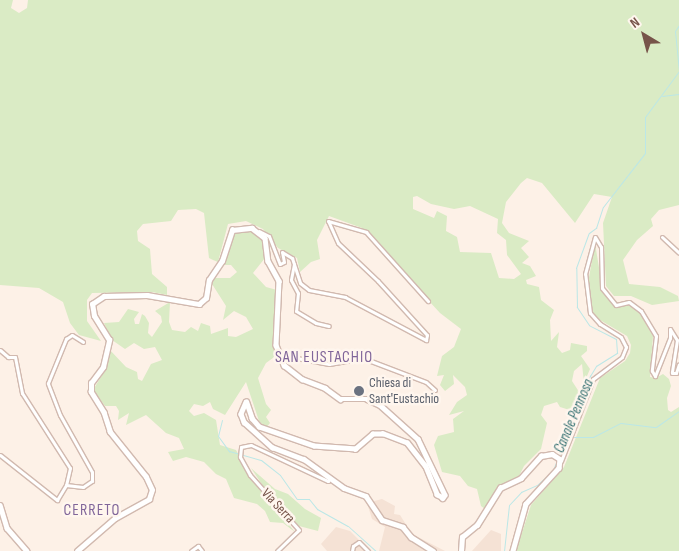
<!DOCTYPE html>
<html>
<head>
<meta charset="utf-8">
<style>
	body { margin:0 }
	#map { position:relative; width:679px; height:551px; overflow:hidden; background:#fdf1e7; font-family:"Sofia Sans Condensed",sans-serif }
	div>[style] { position:absolute }
	.residential>* { inset:0; background:#f5e2d5 }
	.green>* { inset:0; background:#daebc5 }
	.stream>* { height:1px; margin:-0.5px; padding:0 0.5px; transform-origin:0.5px; border-radius:0.5px; background:#bbe7e7 }
	.roads { filter:drop-shadow(1px 0 #d1b9af) drop-shadow(-1px 0 #d1b9af) drop-shadow(0 1px #d1b9af) drop-shadow(0 -1px #d1b9af) }
	.street>* { height:3px; margin:-1.5px; padding:0 1.5px; transform-origin:1.5px; border-radius:1.5px; background:#fff }
	.secondary>* { height:4.5px; margin:-2.25px; padding:0 2.25px; transform-origin:2.25px; border-radius:2.25px; background:#fff }
	.dots>* { width:14px; height:14px; translate:-50% -50%; box-sizing:border-box; border:2px solid #fff6ee; border-radius:50% }
	span { translate:-50% -50%; white-space:nowrap; text-align:center; line-height:1.15; -webkit-text-stroke:5px #fff6ee; paint-order:stroke }
	.worship-label { font-size:14px; color:#5b616d }
	.left { translate:0 -50%; text-align:left }
	.street-label { font-size:14px; color:#77544a }
	.water-label { font-size:15px; color:#3a7475; font-style:italic }
	.quarter-label { font-size:16px; color:#81669a; letter-spacing:1px }
	.north { position:absolute; left:619px; top:10px; width:50px; height:50px; -webkit-text-stroke:4px #fff6ee; paint-order:stroke; rotate:323deg; font-size:14px; font-weight:700; line-height:20px; text-align:center; color:#77544a }
	.north::after { content:''; display:block; margin:auto; width:18px; height:22px; background:#77544a; clip-path:polygon(50% 0,100% 100%,50% 72%,0 100%) }
</style>
</head>
<body>
<div id="map">
	<div class="residential">
		<i style="clip-path:polygon(382px 499px,395px 506px,394px 514px,400px 515px,412px 534px,445px 551px,379px 551px,385px 527px,372px 519px,367px 503px)"></i>
		<i style="clip-path:polygon(336px 527px,350px 531px,370px 551px,327px 551px,321px 544px)"></i>
		<i style="clip-path:polygon(491px 530px,501px 534px,501px 551px,472px 551px)"></i>
	</div>
	<div class="green">
		<i style="clip-path:polygon(evenodd,0 0,13px 0,11px 8px,19px 13px,27px 8px,28px 0,679px 0,679px 205px,659px 210px,651px 219px,653px 226px,637px 240px,623px 260px,629px 284px,660px 287px,678px 296px,679px 301px,652px 305px,631px 296px,614px 296px,606px 286px,603px 223px,612px 197px,594px 194px,575px 223px,542px 183px,527px 178px,521px 183px,506px 202px,502px 223px,509px 233px,529px 241px,521px 248px,529px 257px,522px 263px,530px 266px,536px 276px,526px 280px,527px 284px,539px 287px,541px 300px,554px 310px,550px 320px,551px 341px,559px 332px,557px 347px,562px 353px,570px 350px,571px 343px,587px 346px,587px 351px,581px 356px,590px 369px,584px 383px,582px 364px,574px 371px,572px 381px,583px 398px,576px 412px,560px 407px,557px 402px,544px 406px,541px 415px,547px 423px,541px 449px,524px 466px,519px 476px,497px 488px,485px 509px,481px 506px,477px 489px,468px 486px,460px 476px,442px 472px,434px 445px,438px 436px,454px 432px,453px 419px,464px 411px,449px 415px,457px 402px,467px 395px,465px 387px,453px 375px,454px 384px,445px 391px,440px 385px,444px 375px,437px 376px,442px 356px,454px 347px,461px 329px,440px 313px,362px 228px,329px 216px,317px 240px,320px 259px,311px 262px,300px 272px,297px 258px,278px 248px,263px 229px,246px 221px,228px 224px,218px 262px,213px 260px,209px 258px,204px 213px,196px 209px,178px 210px,171px 221px,143px 224px,137px 231px,138px 241px,150px 249px,152px 274px,167px 287px,167px 295px,152px 292px,92px 293px,87px 300px,87px 321px,101px 341px,79px 335px,70px 323px,63px 302px,39px 288px,0 285px,0 0,417px 196px,431px 204px,454px 209px,470px 206px,498px 219px,497px 233px,506px 240px,507px 255px,521px 274px,514px 279px,499px 278px,491px 253px,460px 252px,457px 237px,446px 231px,447px 216px,437px 211px,434px 218px,413px 209px,413px 197px,417px 196px)"></i>
		<i style="clip-path:polygon(249px 229px,262px 239px,264px 244px,265px 258px,253px 273px,266px 287px,277px 290px,277px 355px,266px 363px,258px 378px,266px 404px,271px 410px,266px 417px,270px 423px,266px 428px,259px 421px,246px 382px,225px 415px,213px 409px,210px 402px,203px 406px,194px 404px,189px 411px,194px 416px,204px 413px,216px 420px,220px 445px,236px 450px,254px 482px,295px 532px,283px 523px,270px 522px,265px 511px,257px 504px,234px 498px,226px 479px,216px 474px,204px 462px,186px 457px,173px 461px,168px 452px,184px 449px,179px 438px,166px 433px,146px 415px,126px 425px,129px 413px,118px 420px,119px 411px,116px 406px,105px 406px,93px 390px,104px 372px,109px 349px,126px 367px,137px 372px,138px 379px,142px 381px,151px 364px,162px 360px,155px 347px,144px 349px,134px 343px,125px 349px,112px 340px,104px 323px,119px 322px,128px 309px,139px 312px,134px 319px,135px 324px,139px 324px,142px 314px,145px 316px,149px 323px,148px 333px,152px 337px,162px 322px,161px 316px,155px 311px,170px 302px,169px 322px,172px 330px,185px 332px,191px 327px,198px 331px,201px 323px,210px 326px,211px 334px,228px 328px,228px 336px,236px 337px,253px 329px,246px 317px,234px 311px,223px 320px,226px 306px,212px 284px,213px 278px,230px 278px,237px 272px,231px 265px,222px 265px,233px 232px)"></i>
		<i style="clip-path:polygon(595px 243px,603px 292px,611px 300px,637px 308px,653px 336px,650px 377px,656px 378px,663px 374px,669px 379px,671px 386px,667px 398px,668px 410px,671px 412px,679px 407px,679px 551px,516px 551px,531px 505px,564px 467px,600px 378px,625px 361px,630px 353px,631px 345px,627px 336px,600px 320px,592px 313px,589px 302px,587px 289px)"></i>
		<i style="clip-path:polygon(251px 468px,275px 489px,288px 494px,305px 509px,321px 518px,318px 531px,299px 526px,267px 492px)"></i>
	</div>
	<div class="stream">
		<i style="left:662px;top:96px;width:17px;rotate:-7deg"></i>
		<i style="left:222px;top:420px;width:16px;rotate:104deg"></i>
		<i style="left:218px;top:436px;width:19px;rotate:54deg"></i>
		<i style="left:229px;top:451px;width:33px;rotate:16deg"></i>
		<i style="left:261px;top:460px;width:24px;rotate:38deg"></i>
		<i style="left:280px;top:475px;width:29px;rotate:55deg"></i>
		<i style="left:297px;top:499px;width:12px"></i>
		<i style="left:309px;top:499px;width:13px;rotate:51deg"></i>
		<i style="left:317px;top:509px;width:35px;rotate:29deg"></i>
		<i style="left:348px;top:526px;width:38px;rotate:42deg"></i>
		<i style="left:574px;top:437px;width:19px"></i>
		<i style="left:593px;top:437px;width:31px;rotate:-27deg"></i>
		<i style="left:621px;top:423px;width:35px;rotate:7deg"></i>
		<i style="left:656px;top:427px;width:28px;rotate:-35deg"></i>
		<i style="left:559px;top:457px;width:28px;rotate:-77deg"></i>
		<i style="left:565px;top:430px;width:60px;rotate:-65.2deg"></i>
		<i style="left:590px;top:376px;width:12px;rotate:-59deg"></i>
		<i style="left:596px;top:366px;width:25px;rotate:-32deg"></i>
		<i style="left:617px;top:353px;width:14px;rotate:-94deg"></i>
		<i style="left:616px;top:339px;width:30px;rotate:-153deg"></i>
		<i style="left:589px;top:325px;width:22px;rotate:-124deg"></i>
		<i style="left:577px;top:307px;width:39px;rotate:-91deg"></i>
		<i style="left:576px;top:268px;width:37px;rotate:-70deg"></i>
		<i style="left:589px;top:233px;width:9px;rotate:-36deg"></i>
		<i style="left:596px;top:228px;width:22px;rotate:-72deg"></i>
		<i style="left:603px;top:207px;width:68px;rotate:-52.1deg"></i>
		<i style="left:645px;top:153px;width:36px;rotate:-90deg"></i>
		<i style="left:645px;top:117px;width:57px;rotate:-53.5deg"></i>
		<i style="left:679px;top:71px;width:40px;rotate:-95.7deg"></i>
		<i style="left:675px;top:31px;width:7px;rotate:-56deg"></i>
		<i style="left:504px;top:551px;width:46px;rotate:-83.8deg"></i>
		<i style="left:509px;top:505px;width:18px;rotate:-47deg"></i>
		<i style="left:521px;top:492px;width:17px;rotate:-24deg"></i>
		<i style="left:537px;top:485px;width:22px;rotate:-43deg"></i>
		<i style="left:553px;top:470px;width:11px;rotate:-68deg"></i>
	</div>
	<div class="roads">
		<div class="street">
			<i style="left:259px;top:231px;width:11px;rotate:27deg"></i>
			<i style="left:269px;top:236px;width:30px;rotate:69deg"></i>
			<i style="left:280px;top:264px;width:4px;rotate:-27deg"></i>
			<i style="left:284px;top:262px;width:10px;rotate:-101deg"></i>
			<i style="left:282px;top:252px;width:12px;rotate:31deg"></i>
			<i style="left:292px;top:258px;width:26px;rotate:72deg"></i>
			<i style="left:300px;top:283px;width:11px;rotate:38deg"></i>
			<i style="left:309px;top:290px;width:37px;rotate:11deg"></i>
			<i style="left:345px;top:297px;width:92px;rotate:28deg"></i>
			<i style="left:426px;top:340px;width:5px;rotate:-79deg"></i>
			<i style="left:427px;top:335px;width:73px;rotate:-132.2deg"></i>
			<i style="left:378px;top:281px;width:55px;rotate:-136.5deg"></i>
			<i style="left:338px;top:243px;width:24px;rotate:-114deg"></i>
			<i style="left:328px;top:221px;width:40px;rotate:16deg"></i>
			<i style="left:366px;top:232px;width:93px;rotate:48.1deg"></i>
			<i style="left:662px;top:237px;width:23px;rotate:43deg"></i>
			<i style="left:294px;top:264px;width:16px;rotate:101deg"></i>
			<i style="left:291px;top:280px;width:15px;rotate:62deg"></i>
			<i style="left:298px;top:293px;width:18px;rotate:96deg"></i>
			<i style="left:296px;top:311px;width:23px;rotate:31deg"></i>
			<i style="left:316px;top:323px;width:13px;rotate:13deg"></i>
			<i style="left:0;top:350px;width:11px;rotate:41deg"></i>
			<i style="left:8px;top:357px;width:7px"></i>
			<i style="left:15px;top:357px;width:37px;rotate:79deg"></i>
			<i style="left:22px;top:393px;width:89px;rotate:57.4deg"></i>
			<i style="left:70px;top:468px;width:17px;rotate:103deg"></i>
			<i style="left:280px;top:355px;width:50px;rotate:10.4deg"></i>
			<i style="left:329px;top:364px;width:35px;rotate:-10deg"></i>
			<i style="left:363px;top:358px;width:67px;rotate:20.9deg"></i>
			<i style="left:426px;top:382px;width:12px;rotate:42deg"></i>
			<i style="left:655px;top:376px;width:41px;rotate:-68.5deg"></i>
			<i style="left:670px;top:338px;width:9px;rotate:-90deg"></i>
			<i style="left:670px;top:329px;width:13px;rotate:58deg"></i>
			<i style="left:677px;top:340px;width:33px;rotate:99deg"></i>
			<i style="left:672px;top:373px;width:4px"></i>
			<i style="left:676px;top:373px;width:9px;rotate:-72deg"></i>
			<i style="left:0;top:455px;width:73px;rotate:38.3deg"></i>
			<i style="left:57px;top:500px;width:17px;rotate:-59deg"></i>
			<i style="left:66px;top:485px;width:17px;rotate:7deg"></i>
			<i style="left:83px;top:487px;width:11px;rotate:-34deg"></i>
			<i style="left:92px;top:481px;width:9px;rotate:-90deg"></i>
			<i style="left:92px;top:472px;width:65px;rotate:-119.3deg"></i>
			<i style="left:60px;top:415px;width:34px;rotate:-111deg"></i>
			<i style="left:48px;top:383px;width:48px;rotate:-67.8deg"></i>
			<i style="left:66px;top:339px;width:7px;rotate:-34deg"></i>
			<i style="left:72px;top:335px;width:13px;rotate:32deg"></i>
			<i style="left:561px;top:461px;width:88px;rotate:-68.7deg"></i>
			<i style="left:593px;top:379px;width:36px;rotate:-37deg"></i>
			<i style="left:622px;top:357px;width:11px;rotate:-68deg"></i>
			<i style="left:626px;top:347px;width:11px;rotate:-117deg"></i>
			<i style="left:621px;top:337px;width:25px;rotate:-148deg"></i>
			<i style="left:600px;top:324px;width:15px;rotate:-132deg"></i>
			<i style="left:590px;top:313px;width:39px;rotate:-97deg"></i>
			<i style="left:585px;top:274px;width:38px;rotate:-75deg"></i>
			<i style="left:595px;top:237px;width:12px;rotate:59deg"></i>
			<i style="left:601px;top:247px;width:41px;rotate:88.6deg"></i>
			<i style="left:602px;top:288px;width:22px;rotate:51deg"></i>
			<i style="left:616px;top:305px;width:13px;rotate:-13deg"></i>
			<i style="left:629px;top:302px;width:15px;rotate:37deg"></i>
			<i style="left:641px;top:311px;width:29px;rotate:59deg"></i>
			<i style="left:656px;top:336px;width:35px;rotate:97deg"></i>
			<i style="left:652px;top:371px;width:6px;rotate:59deg"></i>
			<i style="left:191px;top:551px;width:9px;rotate:-36deg"></i>
			<i style="left:198px;top:546px;width:6px;rotate:51deg"></i>
			<i style="left:277px;top:551px;width:30px;rotate:-44deg"></i>
			<i style="left:299px;top:530px;width:74px;rotate:-131.7deg"></i>
			<i style="left:250px;top:475px;width:21px;rotate:-119deg"></i>
			<i style="left:240px;top:457px;width:10px;rotate:-84deg"></i>
			<i style="left:241px;top:447px;width:10px;rotate:-11deg"></i>
			<i style="left:251px;top:445px;width:85px;rotate:25.1deg"></i>
			<i style="left:328px;top:481px;width:4px;rotate:-56deg"></i>
			<i style="left:352px;top:551px;width:5px;rotate:-79deg"></i>
			<i style="left:353px;top:546px;width:7px;rotate:-34deg"></i>
			<i style="left:359px;top:542px;width:13px;rotate:45deg"></i>
		</div>
		<div class="secondary">
			<i style="left:0;top:505px;width:24px;rotate:73deg"></i>
			<i style="left:7px;top:528px;width:30px;rotate:49deg"></i>
			<i style="left:77px;top:551px;width:50px;rotate:-41deg"></i>
			<i style="left:115px;top:518px;width:39px;rotate:-29deg"></i>
			<i style="left:149px;top:499px;width:9px;rotate:-72deg"></i>
			<i style="left:152px;top:490px;width:14px;rotate:-115deg"></i>
			<i style="left:146px;top:477px;width:58px;rotate:-128.7deg"></i>
			<i style="left:110px;top:432px;width:20px;rotate:-108deg"></i>
			<i style="left:104px;top:413px;width:25px;rotate:-122deg"></i>
			<i style="left:91px;top:392px;width:9px;rotate:-90deg"></i>
			<i style="left:91px;top:383px;width:20px;rotate:-53deg"></i>
			<i style="left:103px;top:367px;width:28px;rotate:-77deg"></i>
			<i style="left:109px;top:340px;width:28px;rotate:-122deg"></i>
			<i style="left:94px;top:316px;width:12px;rotate:-99deg"></i>
			<i style="left:92px;top:304px;width:14px;rotate:-34deg"></i>
			<i style="left:104px;top:296px;width:43px;rotate:-1.3deg"></i>
			<i style="left:147px;top:295px;width:53px;rotate:9.8deg"></i>
			<i style="left:199px;top:304px;width:9px;rotate:-41deg"></i>
			<i style="left:206px;top:298px;width:18px;rotate:-81deg"></i>
			<i style="left:209px;top:280px;width:23px;rotate:-56deg"></i>
			<i style="left:222px;top:261px;width:33px;rotate:-72deg"></i>
			<i style="left:232px;top:230px;width:20px;rotate:-6deg"></i>
			<i style="left:252px;top:228px;width:16px;rotate:38deg"></i>
			<i style="left:265px;top:238px;width:23px;rotate:83deg"></i>
			<i style="left:268px;top:261px;width:23px;rotate:61deg"></i>
			<i style="left:279px;top:281px;width:64px;rotate:92.7deg"></i>
			<i style="left:276px;top:345px;width:22px;rotate:68deg"></i>
			<i style="left:284px;top:365px;width:23px;rotate:38deg"></i>
			<i style="left:302px;top:379px;width:25px;rotate:21deg"></i>
			<i style="left:325px;top:388px;width:19px;rotate:36deg"></i>
			<i style="left:340px;top:399px;width:27px"></i>
			<i style="left:367px;top:399px;width:14px;rotate:25deg"></i>
			<i style="left:380px;top:405px;width:51px;rotate:41.8deg"></i>
			<i style="left:418px;top:439px;width:62px;rotate:64.3deg"></i>
			<i style="left:445px;top:495px;width:4px;rotate:124deg"></i>
			<i style="left:443px;top:498px;width:7px;rotate:-153deg"></i>
			<i style="left:437px;top:495px;width:31px;rotate:-112deg"></i>
			<i style="left:425px;top:466px;width:29px;rotate:-128deg"></i>
			<i style="left:407px;top:443px;width:26px;rotate:-159deg"></i>
			<i style="left:383px;top:434px;width:10px;rotate:180deg"></i>
			<i style="left:373px;top:434px;width:23px;rotate:139deg"></i>
			<i style="left:356px;top:449px;width:42px;rotate:-175.9deg"></i>
			<i style="left:314px;top:446px;width:58px;rotate:-160.9deg"></i>
			<i style="left:259px;top:427px;width:11px;rotate:-131deg"></i>
			<i style="left:252px;top:419px;width:18px;rotate:-109deg"></i>
			<i style="left:246px;top:402px;width:13px;rotate:113deg"></i>
			<i style="left:241px;top:414px;width:9px;rotate:69deg"></i>
			<i style="left:244px;top:422px;width:38px;rotate:42deg"></i>
			<i style="left:272px;top:447px;width:34px;rotate:21deg"></i>
			<i style="left:304px;top:459px;width:49px;rotate:35.9deg"></i>
			<i style="left:344px;top:488px;width:23px;rotate:20deg"></i>
			<i style="left:366px;top:496px;width:29px;rotate:56deg"></i>
			<i style="left:382px;top:520px;width:22px;rotate:18deg"></i>
			<i style="left:403px;top:527px;width:13px;rotate:51deg"></i>
			<i style="left:411px;top:537px;width:26px;rotate:32deg"></i>
			<i style="left:461px;top:551px;width:14px;rotate:-86deg"></i>
			<i style="left:462px;top:537px;width:19px;rotate:-39deg"></i>
			<i style="left:477px;top:525px;width:44px;rotate:-58.1deg"></i>
			<i style="left:500px;top:488px;width:23px;rotate:-25deg"></i>
			<i style="left:521px;top:478px;width:30px;rotate:-48deg"></i>
			<i style="left:541px;top:456px;width:11px;rotate:-10deg"></i>
			<i style="left:552px;top:454px;width:9px;rotate:32deg"></i>
			<i style="left:560px;top:459px;width:9px;rotate:96deg"></i>
			<i style="left:559px;top:468px;width:49px;rotate:132.5deg"></i>
			<i style="left:526px;top:504px;width:49px;rotate:105.5deg"></i>
		</div>
	</div>
	<div class="dots">
		<i style="left:359px;top:391px;background:#6b7280"></i>
	</div>
	<div class="worship-label">
		<span class="left" style="left:369px;top:391px">Chiesa di<br>Sant'Eustachio</span>
	</div>
	<div class="street-label">
		<span style="left:278px;top:506px;rotate:47deg">Via Serra</span>
	</div>
	<div class="water-label">
		<span style="left:574px;top:416px;rotate:-67deg">Canale Pennosa</span>
	</div>
	<div class="quarter-label">
		<span style="left:324px;top:358px">SAN EUSTACHIO</span>
		<span style="left:92px;top:511px">CERRETO</span>
	</div>
	<div class="north">N</div>
</div>
</body>
</html>
